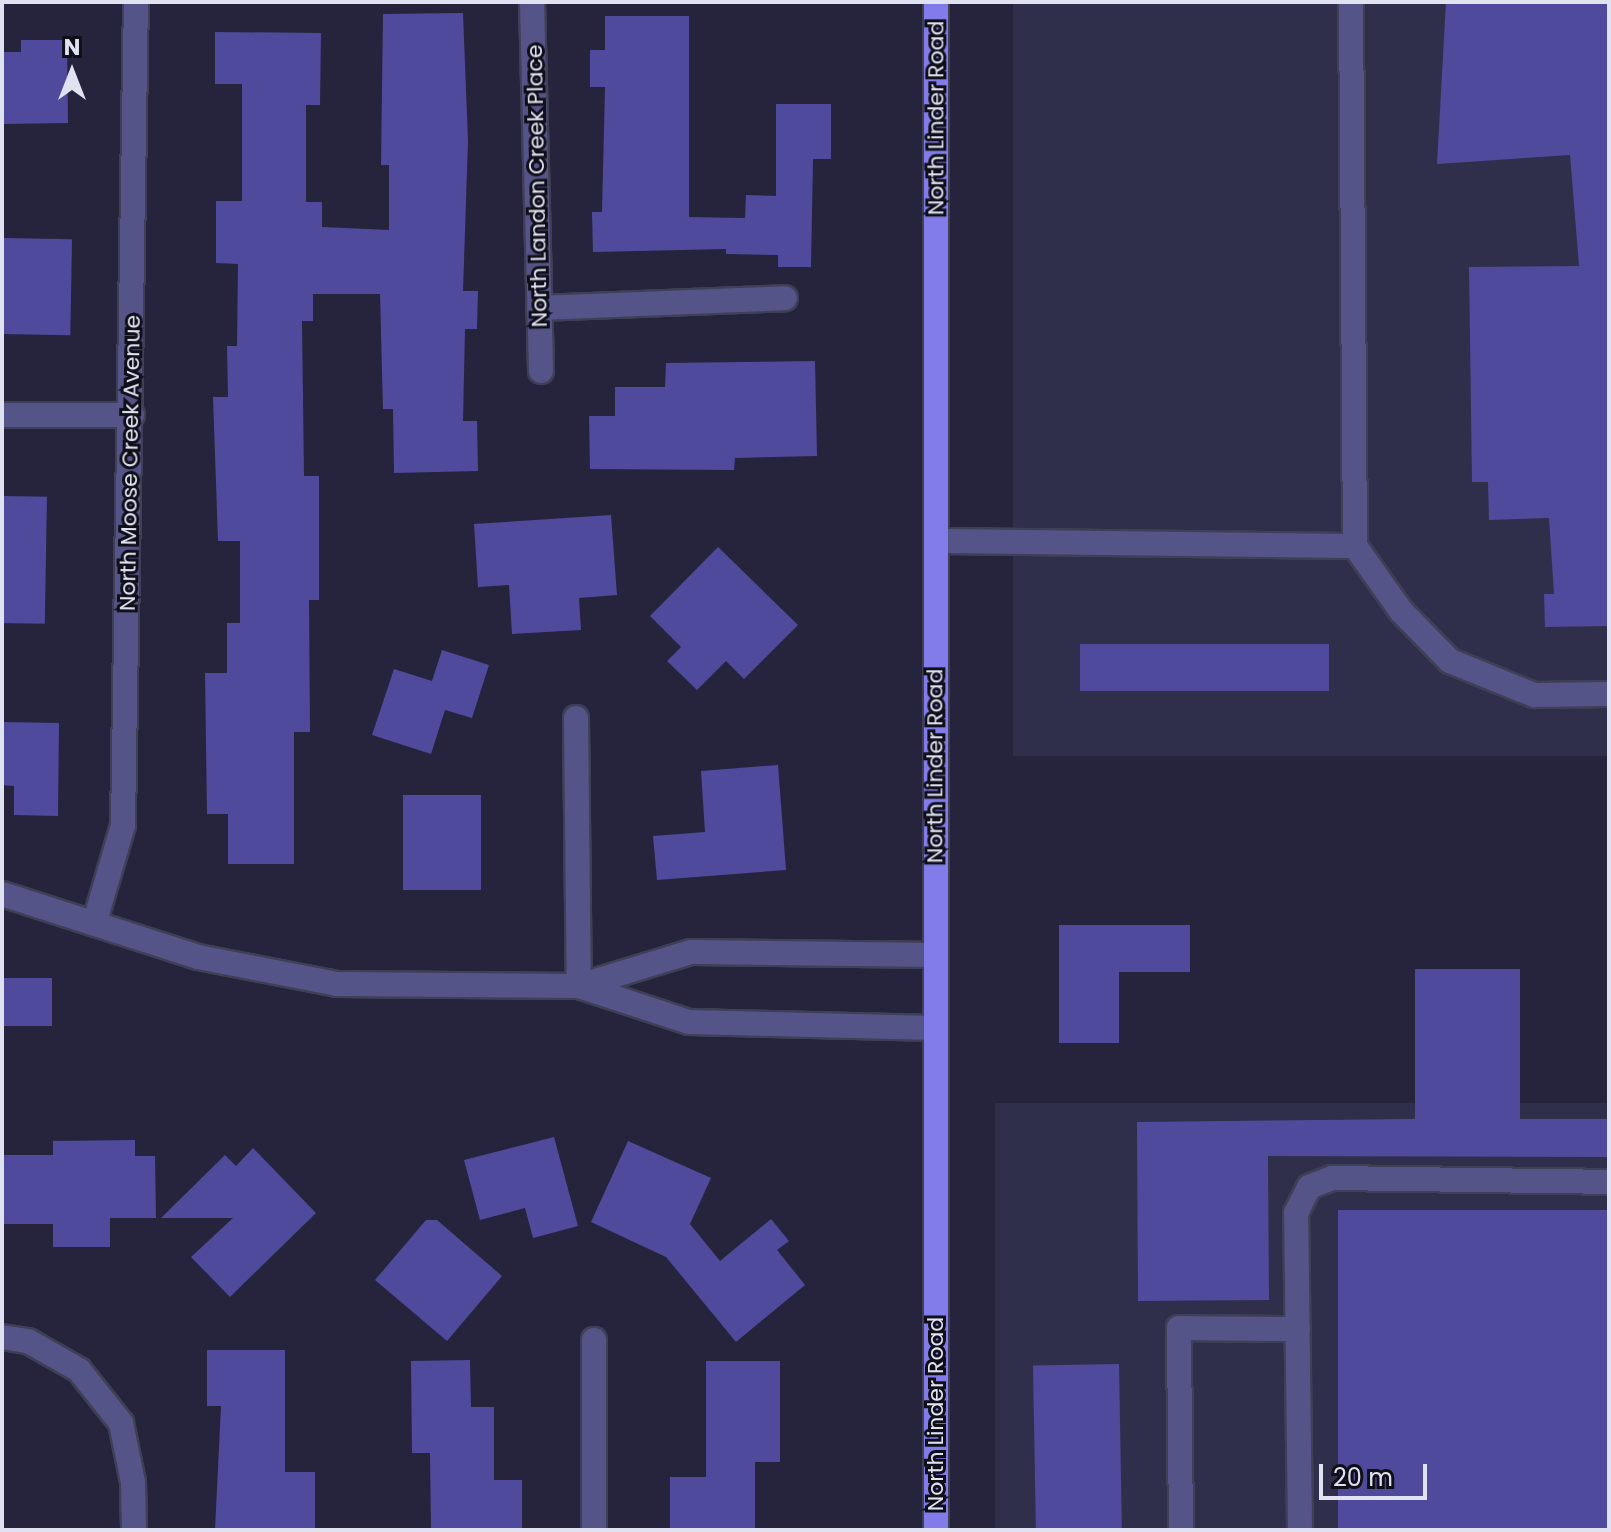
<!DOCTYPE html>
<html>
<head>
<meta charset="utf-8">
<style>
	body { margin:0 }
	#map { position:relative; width:1611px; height:1532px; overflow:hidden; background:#25243c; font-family:Poppins,sans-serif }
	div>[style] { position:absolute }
	.built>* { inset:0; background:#2f2f4b; transform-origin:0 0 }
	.building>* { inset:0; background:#504a9c; transform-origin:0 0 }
	.roads { filter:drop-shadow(2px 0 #3f3f55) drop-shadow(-2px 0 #3f3f55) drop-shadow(0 2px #3f3f55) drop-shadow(0 -2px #3f3f55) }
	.minor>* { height:24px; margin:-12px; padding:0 12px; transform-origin:12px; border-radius:12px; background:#555489 }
	.major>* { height:24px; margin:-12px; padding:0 12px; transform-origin:12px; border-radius:12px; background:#827ceb }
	span { translate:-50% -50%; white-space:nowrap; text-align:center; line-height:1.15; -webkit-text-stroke:6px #0f0f19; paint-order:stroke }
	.street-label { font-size:22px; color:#e1e2f1 }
	.frame { position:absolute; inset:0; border:4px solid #e1e2f1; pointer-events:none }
	.north { position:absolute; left:32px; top:32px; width:80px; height:80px; -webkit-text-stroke:6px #0f0f19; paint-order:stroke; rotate:0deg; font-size:22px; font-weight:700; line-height:32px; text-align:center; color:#e1e2f1 }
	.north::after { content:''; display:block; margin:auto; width:28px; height:36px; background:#e1e2f1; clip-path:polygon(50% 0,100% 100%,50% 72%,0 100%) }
	.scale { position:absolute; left:1319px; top:1464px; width:108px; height:36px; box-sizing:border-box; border:4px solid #e1e2f1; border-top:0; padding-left:10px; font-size:24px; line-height:28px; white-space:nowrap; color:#e1e2f1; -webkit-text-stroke:6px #0f0f19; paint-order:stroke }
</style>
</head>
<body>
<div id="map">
	<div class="built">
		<i style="left:1013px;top:2px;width:596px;height:754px"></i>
		<i style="left:995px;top:1103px;width:614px;height:427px"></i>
	</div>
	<div class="building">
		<i style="clip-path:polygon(1446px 2px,1609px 2px,1609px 626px,1545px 627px,1544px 594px,1554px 594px,1549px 518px,1489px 520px,1488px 482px,1472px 482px,1469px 267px,1579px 266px,1570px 155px,1437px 164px)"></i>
		<i style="clip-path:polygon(463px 13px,468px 141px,463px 291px,478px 291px,477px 329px,465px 329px,463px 421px,477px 421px,478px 471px,394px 473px,393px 409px,383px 409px,380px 294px,313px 294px,313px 321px,302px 321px,304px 476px,319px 476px,319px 600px,309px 600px,310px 732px,294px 732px,294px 864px,228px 864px,228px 814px,207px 814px,205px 673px,227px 673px,227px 623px,240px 623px,240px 541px,218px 541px,213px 397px,228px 397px,227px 346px,237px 346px,238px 264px,216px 263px,216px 201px,242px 201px,242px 84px,215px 84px,215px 32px,321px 33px,320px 105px,306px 105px,306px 202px,322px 202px,322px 227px,389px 230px,389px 165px,381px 165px,383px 14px)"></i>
		<i style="clip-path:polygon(605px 16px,689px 16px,689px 217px,745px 218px,746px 195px,776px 196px,776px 104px,831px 104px,831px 159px,813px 159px,811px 267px,778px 267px,778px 255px,726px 254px,726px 249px,593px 252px,592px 212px,602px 212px,605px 87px,590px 87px,590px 50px,605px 50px)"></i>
		<i style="clip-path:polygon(21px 40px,67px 40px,68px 123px,2px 124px,2px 52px,21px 52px)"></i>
		<i style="left:2px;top:238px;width:70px;height:96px;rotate:1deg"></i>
		<i style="clip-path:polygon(815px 361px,817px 456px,735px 458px,734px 470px,590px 469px,589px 416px,615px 416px,615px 387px,665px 387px,666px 363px)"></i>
		<i style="left:2px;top:496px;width:45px;height:127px;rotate:1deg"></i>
		<i style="clip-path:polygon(611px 515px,617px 595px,579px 598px,581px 630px,512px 634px,509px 585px,478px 587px,474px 524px)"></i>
		<i style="clip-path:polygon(718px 547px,798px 625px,744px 679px,726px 661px,697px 690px,667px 661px,681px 647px,650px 616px)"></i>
		<i style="left:1080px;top:644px;width:249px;height:47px"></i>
		<i style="clip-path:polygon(442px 650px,489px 665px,472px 718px,445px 710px,431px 754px,372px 735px,394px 669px,432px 681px)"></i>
		<i style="clip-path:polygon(2px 722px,59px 723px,58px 816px,14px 815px,14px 786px,2px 785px)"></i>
		<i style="clip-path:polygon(778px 765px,786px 870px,657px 880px,653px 836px,705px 832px,701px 771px)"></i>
		<i style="left:481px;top:795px;width:95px;height:78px;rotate:90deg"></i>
		<i style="clip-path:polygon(1059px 925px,1190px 925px,1190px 972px,1119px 972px,1119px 1043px,1059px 1043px)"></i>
		<i style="clip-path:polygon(1415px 969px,1520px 969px,1520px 1119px,1609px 1119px,1609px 1157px,1268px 1156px,1269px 1300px,1138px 1301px,1137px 1122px,1415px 1119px)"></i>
		<i style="left:2px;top:978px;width:50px;height:48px"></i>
		<i style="clip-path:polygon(554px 1137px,578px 1226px,533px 1238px,525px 1208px,480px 1220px,464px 1160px)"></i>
		<i style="clip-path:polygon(135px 1140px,135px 1156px,155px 1156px,156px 1218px,110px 1218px,110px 1247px,53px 1247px,53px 1224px,2px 1224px,2px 1155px,53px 1155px,53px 1141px)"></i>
		<i style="clip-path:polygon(628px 1141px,711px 1178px,690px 1224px,720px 1261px,771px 1219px,789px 1241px,777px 1250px,805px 1285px,736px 1342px,666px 1257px,591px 1222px)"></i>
		<i style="clip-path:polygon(253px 1148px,316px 1213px,230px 1297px,191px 1257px,233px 1218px,161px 1218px,225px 1155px,236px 1166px)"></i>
		<i style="left:1338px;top:1210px;width:271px;height:320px"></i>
		<i style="clip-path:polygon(426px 1220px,437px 1220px,502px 1276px,447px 1341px,375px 1280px)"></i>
		<i style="clip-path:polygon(207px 1350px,285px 1350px,285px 1472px,315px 1472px,315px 1530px,215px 1530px,221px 1406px,207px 1406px)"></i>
		<i style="clip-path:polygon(470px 1360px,471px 1407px,494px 1407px,494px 1480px,522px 1480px,522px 1530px,431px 1530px,430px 1453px,412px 1453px,411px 1361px)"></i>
		<i style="clip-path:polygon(706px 1361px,780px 1361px,780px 1462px,755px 1462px,755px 1530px,670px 1530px,670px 1477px,706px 1477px)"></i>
		<i style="left:1119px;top:1364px;width:166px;height:86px;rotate:89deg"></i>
	</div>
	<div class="roads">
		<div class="minor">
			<i style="left:532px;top:2px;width:369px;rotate:88.6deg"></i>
			<i style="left:1351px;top:2px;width:544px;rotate:89.58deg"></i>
			<i style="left:539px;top:308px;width:246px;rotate:-2.3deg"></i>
			<i style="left:2px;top:415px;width:130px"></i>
			<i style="left:937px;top:541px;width:418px;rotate:0.7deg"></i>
			<i style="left:1355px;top:546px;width:80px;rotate:54.7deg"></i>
			<i style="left:1401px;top:611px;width:70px;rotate:45.6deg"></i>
			<i style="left:1450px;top:661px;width:91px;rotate:22deg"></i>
			<i style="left:1534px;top:695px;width:75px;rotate:-0.8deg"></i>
			<i style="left:576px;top:718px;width:268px;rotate:89.4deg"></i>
			<i style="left:2px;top:894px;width:206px;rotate:17.8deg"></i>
			<i style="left:198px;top:957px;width:142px;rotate:11deg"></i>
			<i style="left:337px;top:984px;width:242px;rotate:0.5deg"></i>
			<i style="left:579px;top:986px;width:117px;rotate:-16.9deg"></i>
			<i style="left:691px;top:952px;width:244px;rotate:0.7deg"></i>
			<i style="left:95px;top:921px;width:100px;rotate:-73.7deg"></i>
			<i style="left:123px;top:825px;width:823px;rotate:-89.1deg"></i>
			<i style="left:579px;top:986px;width:116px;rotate:18.1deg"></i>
			<i style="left:689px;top:1022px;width:246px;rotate:1.4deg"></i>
			<i style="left:2px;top:1337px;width:26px;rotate:9deg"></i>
			<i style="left:28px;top:1341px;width:59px;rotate:29.6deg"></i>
			<i style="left:79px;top:1370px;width:68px;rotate:51.6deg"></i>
			<i style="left:121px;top:1423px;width:60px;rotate:78.5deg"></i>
			<i style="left:133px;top:1482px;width:48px;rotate:88.8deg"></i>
			<i style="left:594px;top:1340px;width:190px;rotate:90deg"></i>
			<i style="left:1181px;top:1530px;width:202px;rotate:-90.6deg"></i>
			<i style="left:1179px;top:1328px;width:119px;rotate:0.5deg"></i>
			<i style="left:1300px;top:1530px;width:317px;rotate:-90.7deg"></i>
			<i style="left:1296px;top:1213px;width:29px;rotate:-63deg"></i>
			<i style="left:1309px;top:1187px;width:25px;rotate:-21deg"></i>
			<i style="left:1332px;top:1178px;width:277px;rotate:0.8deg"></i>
		</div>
		<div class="major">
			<i style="left:936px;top:2px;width:1528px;rotate:90deg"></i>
		</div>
	</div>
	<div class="street-label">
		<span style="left:936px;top:118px;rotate:-90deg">North Linder Road</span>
		<span style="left:537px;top:186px;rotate:-91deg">North Landon Creek Place</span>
		<span style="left:130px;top:463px;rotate:-89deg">North Moose Creek Avenue</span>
		<span style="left:935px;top:766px;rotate:-90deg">North Linder Road</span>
		<span style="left:936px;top:1414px;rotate:-90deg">North Linder Road</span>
	</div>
	<div class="frame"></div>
	<div class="north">N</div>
	<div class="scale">20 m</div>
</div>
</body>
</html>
